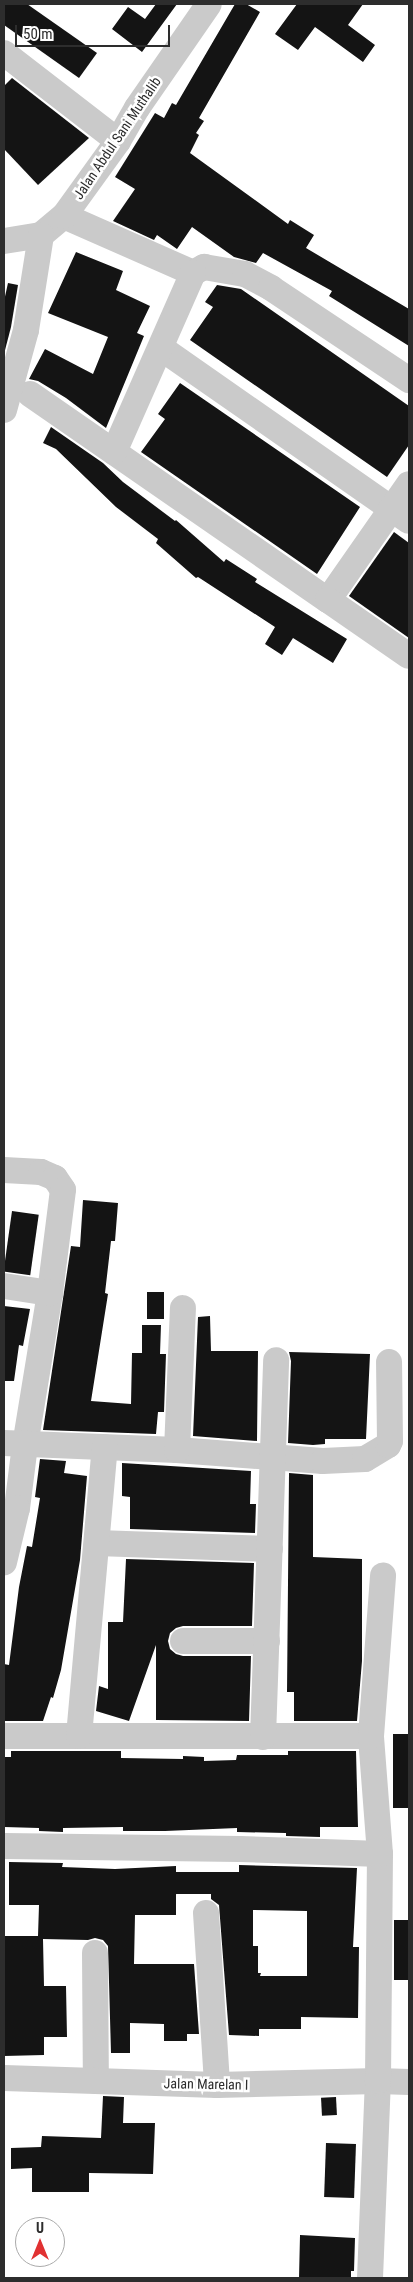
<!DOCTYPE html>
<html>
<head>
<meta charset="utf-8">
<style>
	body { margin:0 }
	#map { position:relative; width:413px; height:2282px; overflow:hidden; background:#fff; font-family:"Roboto Condensed",sans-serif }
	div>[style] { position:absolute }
	.building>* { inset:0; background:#141414; transform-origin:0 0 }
	.minor>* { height:26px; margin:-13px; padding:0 13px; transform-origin:13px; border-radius:13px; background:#cacaca }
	span { translate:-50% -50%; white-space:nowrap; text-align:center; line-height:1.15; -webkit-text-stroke:5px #fff; paint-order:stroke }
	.street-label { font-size:14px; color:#2d2d2d }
	.frame { position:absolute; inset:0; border:5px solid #2d2d2d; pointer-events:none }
	.north { position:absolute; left:15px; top:2217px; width:50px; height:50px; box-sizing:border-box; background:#fff; border:1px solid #ababab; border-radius:50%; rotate:0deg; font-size:14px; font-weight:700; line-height:20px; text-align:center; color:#2d2d2d }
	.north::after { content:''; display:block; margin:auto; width:18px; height:22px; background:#e13132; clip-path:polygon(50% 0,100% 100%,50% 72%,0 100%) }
	.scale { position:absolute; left:15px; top:25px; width:155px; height:22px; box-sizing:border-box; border:2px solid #2d2d2d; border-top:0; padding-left:6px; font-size:15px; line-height:18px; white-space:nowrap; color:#2d2d2d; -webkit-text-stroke:4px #fff; paint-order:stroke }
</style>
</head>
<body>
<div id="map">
	<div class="building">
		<i style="clip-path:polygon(4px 4px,27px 4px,97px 53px,79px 78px,4px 25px)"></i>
		<i style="clip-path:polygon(156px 4px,177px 4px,142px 52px,112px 29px,128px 7px,145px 19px)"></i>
		<i style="clip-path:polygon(235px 4px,246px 4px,260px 12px,199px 118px,204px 121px,196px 133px,199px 135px,190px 153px,288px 224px,290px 220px,314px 235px,306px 248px,409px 309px,409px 346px,329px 296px,332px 291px,263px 253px,256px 263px,234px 257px,192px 227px,177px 249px,157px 235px,154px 240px,113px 221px,135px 189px,115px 177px,155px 113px,164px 118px,172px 103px,176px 105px)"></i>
		<i style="clip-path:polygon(297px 4px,363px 4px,348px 25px,375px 45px,363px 62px,315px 27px,298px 50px,275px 34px)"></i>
		<i style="clip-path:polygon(12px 78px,89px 138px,38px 185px,4px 149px,4px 86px)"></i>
		<i style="clip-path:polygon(76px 252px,123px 271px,116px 290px,150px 306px,137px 333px,144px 336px,106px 428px,66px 398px,38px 381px,29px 379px,45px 349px,93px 374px,108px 337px,48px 313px)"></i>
		<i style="clip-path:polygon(8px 283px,18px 285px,11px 327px,4px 354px,4px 301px)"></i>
		<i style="clip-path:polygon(217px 285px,241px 289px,409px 406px,409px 445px,387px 477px,190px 340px,213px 307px,205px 302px)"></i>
		<i style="clip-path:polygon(180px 383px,360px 507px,317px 574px,141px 452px,165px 419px,158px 414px)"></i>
		<i style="clip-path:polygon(51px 427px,103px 463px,123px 482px,175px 521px,176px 520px,224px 562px,226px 559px,257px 579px,255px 582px,347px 639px,333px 663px,293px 638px,282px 655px,265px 644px,275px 627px,198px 577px,196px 578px,156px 543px,158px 539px,116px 507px,56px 449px,43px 443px)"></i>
		<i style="clip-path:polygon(394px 532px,409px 543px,409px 638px,349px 596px)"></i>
		<i style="clip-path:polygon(83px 1200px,118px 1203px,115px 1241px,111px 1241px,105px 1293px,108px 1294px,91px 1401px,131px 1404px,132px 1353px,142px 1353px,142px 1325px,161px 1325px,160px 1354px,166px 1354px,164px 1412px,158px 1412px,156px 1434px,43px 1430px,71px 1246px,80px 1247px)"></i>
		<i style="left:12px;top:1211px;width:27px;height:61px;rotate:8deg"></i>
		<i style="left:147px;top:1292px;width:17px;height:27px"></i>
		<i style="clip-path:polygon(4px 1306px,30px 1309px,23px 1346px,19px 1345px,14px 1381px,4px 1381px)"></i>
		<i style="clip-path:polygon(210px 1316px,211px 1351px,258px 1351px,257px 1441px,193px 1436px,198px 1317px)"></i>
		<i style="clip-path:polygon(289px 1352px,370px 1354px,366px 1439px,325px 1439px,325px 1444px,313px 1445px,288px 1443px,291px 1361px)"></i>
		<i style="clip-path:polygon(40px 1459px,66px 1461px,64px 1473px,87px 1476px,80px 1560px,61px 1670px,53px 1698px,51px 1697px,43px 1721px,4px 1721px,4px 1664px,9px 1665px,19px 1587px,27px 1546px,32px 1547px,40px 1498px,35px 1497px)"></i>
		<i style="clip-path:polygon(122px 1463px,251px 1471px,250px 1504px,256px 1504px,255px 1533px,130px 1529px,130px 1497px,122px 1496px)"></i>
		<i style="clip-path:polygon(289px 1473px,313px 1475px,313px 1557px,362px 1559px,362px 1661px,357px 1721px,294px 1721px,294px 1692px,287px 1692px)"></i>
		<i style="clip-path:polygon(126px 1559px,254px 1563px,252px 1626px,183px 1626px,176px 1628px,170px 1633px,168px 1641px,170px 1649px,176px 1654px,183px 1656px,251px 1656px,249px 1721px,156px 1720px,156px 1645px,129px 1721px,96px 1711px,99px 1686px,108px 1689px,108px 1622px,123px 1622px)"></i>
		<i style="left:393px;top:1734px;width:16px;height:74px"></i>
		<i style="clip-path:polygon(11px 1751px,121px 1751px,121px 1758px,183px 1759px,183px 1756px,204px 1757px,204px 1761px,236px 1760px,237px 1755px,288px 1755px,288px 1751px,356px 1751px,358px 1827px,320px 1827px,320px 1837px,286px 1836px,286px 1833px,237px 1832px,237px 1828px,165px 1831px,123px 1831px,123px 1827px,63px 1828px,63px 1832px,39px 1831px,39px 1828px,4px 1827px,4px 1757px,11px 1757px)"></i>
		<i style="clip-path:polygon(evenodd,9px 1862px,63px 1863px,62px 1867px,115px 1869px,176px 1866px,176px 1872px,239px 1872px,239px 1865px,357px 1868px,353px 1947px,359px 1947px,358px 2018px,301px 2017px,301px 2029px,259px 2029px,259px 2036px,229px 2035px,219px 1905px,211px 1899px,211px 1894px,176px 1894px,176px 1915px,135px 1915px,134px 1964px,194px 1964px,199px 2034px,187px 2034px,187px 2041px,164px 2041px,164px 2024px,130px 2023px,130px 2053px,111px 2053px,108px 1946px,103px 1940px,95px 1938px,88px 1940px,43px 1939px,44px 1986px,66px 1986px,67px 2037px,44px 2037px,44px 2055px,4px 2056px,4px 1936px,38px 1936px,39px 1905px,9px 1905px,9px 1862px,253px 1910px,307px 1911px,307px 1976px,260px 1976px,261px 1973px,258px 1973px,258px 1946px,253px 1946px,253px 1910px)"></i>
		<i style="left:394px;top:1920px;width:15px;height:60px"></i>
		<i style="clip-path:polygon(103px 2096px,124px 2097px,123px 2123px,155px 2123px,153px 2174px,89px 2173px,89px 2192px,32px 2192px,32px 2168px,11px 2169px,11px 2148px,41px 2147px,42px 2136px,101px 2138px)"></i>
		<i style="left:336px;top:2097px;width:18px;height:15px;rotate:87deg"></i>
		<i style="left:326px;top:2143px;width:30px;height:54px;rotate:2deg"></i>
		<i style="clip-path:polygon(300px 2235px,355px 2238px,354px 2271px,351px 2271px,351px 2278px,299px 2278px)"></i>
	</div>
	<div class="minor">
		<i style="left:4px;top:53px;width:144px;rotate:37.7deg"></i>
		<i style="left:64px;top:216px;width:141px;rotate:23.8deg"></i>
		<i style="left:193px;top:273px;width:13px;rotate:-29deg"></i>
		<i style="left:204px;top:267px;width:42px;rotate:9.7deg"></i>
		<i style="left:245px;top:274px;width:30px;rotate:28deg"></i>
		<i style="left:271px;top:288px;width:166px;rotate:33.7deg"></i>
		<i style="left:4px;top:241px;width:37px;rotate:-9deg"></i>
		<i style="left:41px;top:235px;width:30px;rotate:-40deg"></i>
		<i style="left:64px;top:216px;width:92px;rotate:-54.2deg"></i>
		<i style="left:118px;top:141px;width:38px;rotate:-60deg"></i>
		<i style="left:137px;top:108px;width:126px;rotate:-55.3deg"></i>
		<i style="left:161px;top:348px;width:302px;rotate:34.9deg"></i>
		<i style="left:30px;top:394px;width:362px;rotate:34.7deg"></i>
		<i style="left:328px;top:600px;width:141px;rotate:-55.1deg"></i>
		<i style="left:4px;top:410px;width:83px;rotate:-74.6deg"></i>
		<i style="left:26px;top:330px;width:96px;rotate:-81deg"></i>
		<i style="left:114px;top:452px;width:196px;rotate:-66.2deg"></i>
		<i style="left:328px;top:600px;width:98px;rotate:34.7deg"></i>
		<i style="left:4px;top:1170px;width:37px;rotate:3deg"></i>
		<i style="left:41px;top:1172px;width:15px;rotate:23deg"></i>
		<i style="left:55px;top:1178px;width:14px;rotate:56deg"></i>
		<i style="left:63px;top:1190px;width:104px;rotate:97.2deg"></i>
		<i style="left:50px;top:1293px;width:154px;rotate:99.3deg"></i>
		<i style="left:25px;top:1445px;width:64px;rotate:97.2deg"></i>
		<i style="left:17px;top:1508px;width:56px;rotate:103.5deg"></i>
		<i style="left:4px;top:1286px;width:47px;rotate:8.7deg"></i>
		<i style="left:4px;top:1443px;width:173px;rotate:2.3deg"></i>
		<i style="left:177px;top:1450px;width:146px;rotate:4.3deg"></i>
		<i style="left:323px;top:1461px;width:42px;rotate:-2.7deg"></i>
		<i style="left:365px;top:1459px;width:27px;rotate:-31deg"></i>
		<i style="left:388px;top:1445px;width:4px;rotate:-63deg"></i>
		<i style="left:390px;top:1441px;width:79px;rotate:-90.7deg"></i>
		<i style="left:177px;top:1450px;width:142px;rotate:-87.6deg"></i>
		<i style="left:97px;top:1543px;width:173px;rotate:2deg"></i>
		<i style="left:183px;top:1641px;width:84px"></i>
		<i style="left:4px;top:1736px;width:367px"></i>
		<i style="left:79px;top:1736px;width:290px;rotate:-84.9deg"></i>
		<i style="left:263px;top:1737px;width:377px;rotate:-88deg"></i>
		<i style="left:4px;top:1846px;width:236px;rotate:0.7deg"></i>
		<i style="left:240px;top:1849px;width:140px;rotate:2deg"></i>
		<i style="left:206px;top:1913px;width:172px;rotate:86.3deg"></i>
		<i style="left:95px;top:1953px;width:128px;rotate:89.6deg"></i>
		<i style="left:4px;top:2078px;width:213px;rotate:1.9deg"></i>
		<i style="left:217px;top:2085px;width:161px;rotate:-1.4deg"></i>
		<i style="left:378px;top:2081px;width:31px;rotate:2deg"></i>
		<i style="left:370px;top:2278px;width:197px;rotate:-87.7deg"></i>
		<i style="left:378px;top:2081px;width:227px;rotate:-89.5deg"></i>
		<i style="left:380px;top:1854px;width:118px;rotate:-94.4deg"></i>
		<i style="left:371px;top:1736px;width:161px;rotate:-85.7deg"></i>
	</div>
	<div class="street-label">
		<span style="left:117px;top:138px;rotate:-56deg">Jalan Abdul Sani Muthalib</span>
		<span style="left:206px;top:2084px;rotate:1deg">Jalan Marelan I</span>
	</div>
	<div class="frame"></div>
	<div class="north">U</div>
	<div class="scale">50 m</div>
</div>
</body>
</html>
